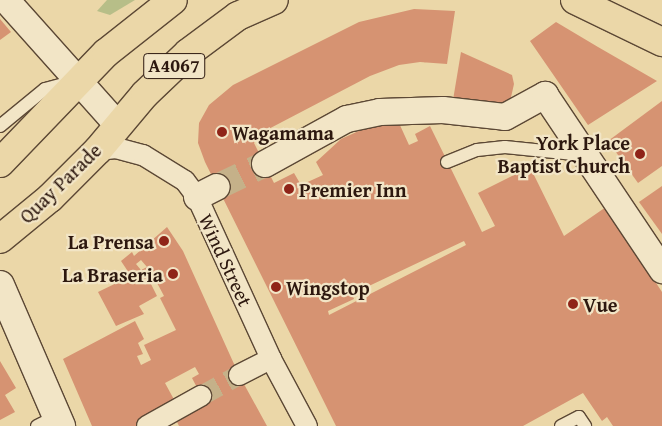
<!DOCTYPE html>
<html>
<head>
<meta charset="utf-8">
<style>
	body { margin:0 }
	#map { position:relative; width:662px; height:426px; overflow:hidden; background:#ebd7a8; font-family:"Gentium Book Plus",serif }
	div>[style] { position:absolute }
	.green>* { inset:0; background:#b7be88 }
	.building>* { inset:0; background:#d69372 }
	.pedestrian-tunnel>* { height:20px; margin-top:-10px; transform-origin:0; background:repeating-linear-gradient(90deg,#c5b189 0 20px,transparent 0 30px) }
	.minor-tunnel>* { height:26px; margin-top:-13px; transform-origin:0; background:repeating-linear-gradient(90deg,#c5b189 0 26px,transparent 0 39px) }
	.roads { filter:drop-shadow(1px 0 #5c4835) drop-shadow(-1px 0 #5c4835) drop-shadow(0 1px #5c4835) drop-shadow(0 -1px #5c4835) }
	.service>* { height:12px; margin:-6px; padding:0 6px; transform-origin:6px; border-radius:6px; background:#f2e5c6 }
	.pedestrian>* { height:20px; margin:-10px; padding:0 10px; transform-origin:10px; border-radius:10px; background:#f2e5c6 }
	.minor>* { height:26px; margin:-13px; padding:0 13px; transform-origin:13px; border-radius:13px; background:#f2e5c6 }
	.tertiary>* { height:28px; margin:-14px; padding:0 14px; transform-origin:14px; border-radius:14px; background:#f2e5c6 }
	.primary>* { height:28px; margin:-14px; padding:0 14px; transform-origin:14px; border-radius:14px; background:#ebd7a8 }
	.dots>* { width:14px; height:14px; translate:-50% -50%; box-sizing:border-box; border:2px solid #f2e5c6; border-radius:50% }
	span { translate:-50% -50%; white-space:nowrap; text-align:center; line-height:1.15; -webkit-text-stroke:4.5px #f2e5c6; paint-order:stroke }
	.shield-label span { padding:1px 4px; background:#f2e5c6; border:1px solid; border-radius:4px; -webkit-text-stroke-width:0 }
	.shield-label { font-size:19px; color:#2d180f; font-weight:700 }
	.poi-label { font-size:20px; color:#2d180f; font-weight:700 }
	.left { translate:0 -50%; text-align:left }
	.right { translate:-100% -50%; text-align:right }
	.street-label { font-size:20px; color:#2d180f }
</style>
</head>
<body>
<div id="map">
	<div class="green">
		<i style="clip-path:polygon(107px 0,135px 0,110px 15px,97px 11px)"></i>
	</div>
	<div class="building">
		<i style="clip-path:polygon(evenodd,414px 9px,455px 11px,447px 64px,420px 62px,399px 65px,370px 76px,259px 134px,254px 143px,274px 183px,294px 173px,301px 185px,323px 175px,316px 162px,341px 139px,372px 125px,399px 123px,409px 145px,418px 141px,415px 134px,430px 126px,482px 232px,495px 226px,478px 193px,530px 167px,564px 236px,606px 207px,662px 292px,662px 426px,613px 426px,607px 417px,602px 421px,583px 393px,523px 426px,336px 426px,205px 162px,198px 143px,199px 123px,209px 105px,233px 85px,359px 22px,414px 9px,464px 241px,466px 245px,329px 315px,328px 311px,354px 299px,352px 294px,464px 241px)"></i>
		<i style="clip-path:polygon(0 19px,11px 32px,0 40px)"></i>
		<i style="clip-path:polygon(556px 22px,598px 47px,657px 81px,588px 125px,530px 41px)"></i>
		<i style="clip-path:polygon(461px 52px,512px 75px,514px 84px,509px 106px,452px 106px)"></i>
		<i style="clip-path:polygon(662px 101px,662px 166px,638px 183px,608px 141px)"></i>
		<i style="clip-path:polygon(662px 186px,662px 234px,639px 202px)"></i>
		<i style="clip-path:polygon(evenodd,167px 227px,183px 251px,239px 375px,267px 426px,179px 426px,177px 422px,206px 405px,192px 378px,199px 374px,195px 367px,165px 383px,177px 405px,140px 426px,92px 426px,63px 359px,135px 321px,144px 339px,138px 343px,143px 354px,137px 356px,141px 365px,151px 360px,144px 345px,176px 330px,160px 298px,164px 296px,155px 279px,150px 282px,157px 296px,139px 306px,144px 314px,116px 326px,98px 292px,131px 276px,121px 261px,132px 252px,134px 256px,167px 227px,141px 260px,147px 267px,141px 270px,136px 264px,141px 260px)"></i>
		<i style="clip-path:polygon(0 361px,16px 388px,5px 395px,15px 412px,0 420px)"></i>
	</div>
	<div class="pedestrian-tunnel">
		<i style="left:201px;top:396px;width:43px;rotate:-28.9deg"></i>
	</div>
	<div class="minor-tunnel">
		<i style="left:217px;top:187px;width:53px;rotate:-25.6deg"></i>
	</div>
	<div class="roads">
		<div class="service">
			<i style="left:0;top:126px;width:58px;rotate:-39.4deg"></i>
			<i style="left:45px;top:89px;width:27px;rotate:-15deg"></i>
			<i style="left:447px;top:162px;width:32px;rotate:-22deg"></i>
			<i style="left:477px;top:150px;width:28px;rotate:-6deg"></i>
			<i style="left:505px;top:147px;width:79px;rotate:5.8deg"></i>
			<i style="left:37px;top:426px;width:22px;rotate:-27deg"></i>
			<i style="left:561px;top:426px;width:20px;rotate:-27deg"></i>
			<i style="left:579px;top:417px;width:11px;rotate:56deg"></i>
		</div>
		<div class="pedestrian">
			<i style="left:98px;top:150px;width:18px;rotate:-6deg"></i>
			<i style="left:116px;top:148px;width:28px;rotate:15deg"></i>
			<i style="left:143px;top:155px;width:49px;rotate:31.8deg"></i>
			<i style="left:185px;top:181px;width:20px;rotate:53deg"></i>
			<i style="left:197px;top:197px;width:178px;rotate:65.4deg"></i>
			<i style="left:271px;top:359px;width:76px;rotate:61.8deg"></i>
			<i style="left:239px;top:375px;width:36px;rotate:-27deg"></i>
			<i style="left:147px;top:426px;width:62px;rotate:-29.1deg"></i>
		</div>
		<div class="minor">
			<i style="left:6px;top:0;width:166px;rotate:48.2deg"></i>
			<i style="left:265px;top:164px;width:94px;rotate:-28.8deg"></i>
			<i style="left:347px;top:119px;width:34px;rotate:-12deg"></i>
			<i style="left:380px;top:112px;width:63px;rotate:-1.8deg"></i>
			<i style="left:443px;top:110px;width:62px;rotate:6.4deg"></i>
			<i style="left:505px;top:117px;width:46px;rotate:-28.8deg"></i>
			<i style="left:545px;top:95px;width:211px;rotate:56.2deg"></i>
			<i style="left:197px;top:197px;width:22px;rotate:-27deg"></i>
		</div>
		<div class="tertiary">
			<i style="left:0;top:285px;width:154px;rotate:66.6deg"></i>
		</div>
		<div class="primary">
			<i style="left:575px;top:0;width:97px;rotate:25.8deg"></i>
			<i style="left:0;top:163px;width:153px;rotate:-46.1deg"></i>
			<i style="left:106px;top:53px;width:85px;rotate:-38.3deg"></i>
			<i style="left:0;top:239px;width:65px;rotate:-39.4deg"></i>
			<i style="left:50px;top:198px;width:68px;rotate:-45deg"></i>
			<i style="left:98px;top:150px;width:73px;rotate:-50deg"></i>
			<i style="left:145px;top:94px;width:59px;rotate:-43.6deg"></i>
			<i style="left:188px;top:53px;width:62px;rotate:-36.5deg"></i>
			<i style="left:238px;top:16px;width:39px;rotate:-24deg"></i>
		</div>
	</div>
	<div class="dots">
		<i style="left:222px;top:132px;background:#8f2418"></i>
		<i style="left:640px;top:154px;background:#8f2418"></i>
		<i style="left:289px;top:189px;background:#8f2418"></i>
		<i style="left:164px;top:241px;background:#8f2418"></i>
		<i style="left:173px;top:274px;background:#8f2418"></i>
		<i style="left:276px;top:287px;background:#8f2418"></i>
		<i style="left:573px;top:304px;background:#8f2418"></i>
	</div>
	<div class="shield-label">
		<span style="left:174px;top:66px">A4067</span>
	</div>
	<div class="poi-label">
		<span class="left" style="left:232px;top:132px">Wagamama</span>
		<span class="right" style="left:630px;top:154px">York Place<br>Baptist Church</span>
		<span class="left" style="left:299px;top:189px">Premier Inn</span>
		<span class="right" style="left:154px;top:241px">La Prensa</span>
		<span class="right" style="left:163px;top:274px">La Braseria</span>
		<span class="left" style="left:286px;top:287px">Wingstop</span>
		<span class="left" style="left:583px;top:304px">Vue</span>
	</div>
	<div class="street-label">
		<span style="left:60px;top:183px;rotate:-44deg">Quay Parade</span>
		<span style="left:226px;top:260px;rotate:65deg">Wind Street</span>
	</div>
</div>
</body>
</html>
